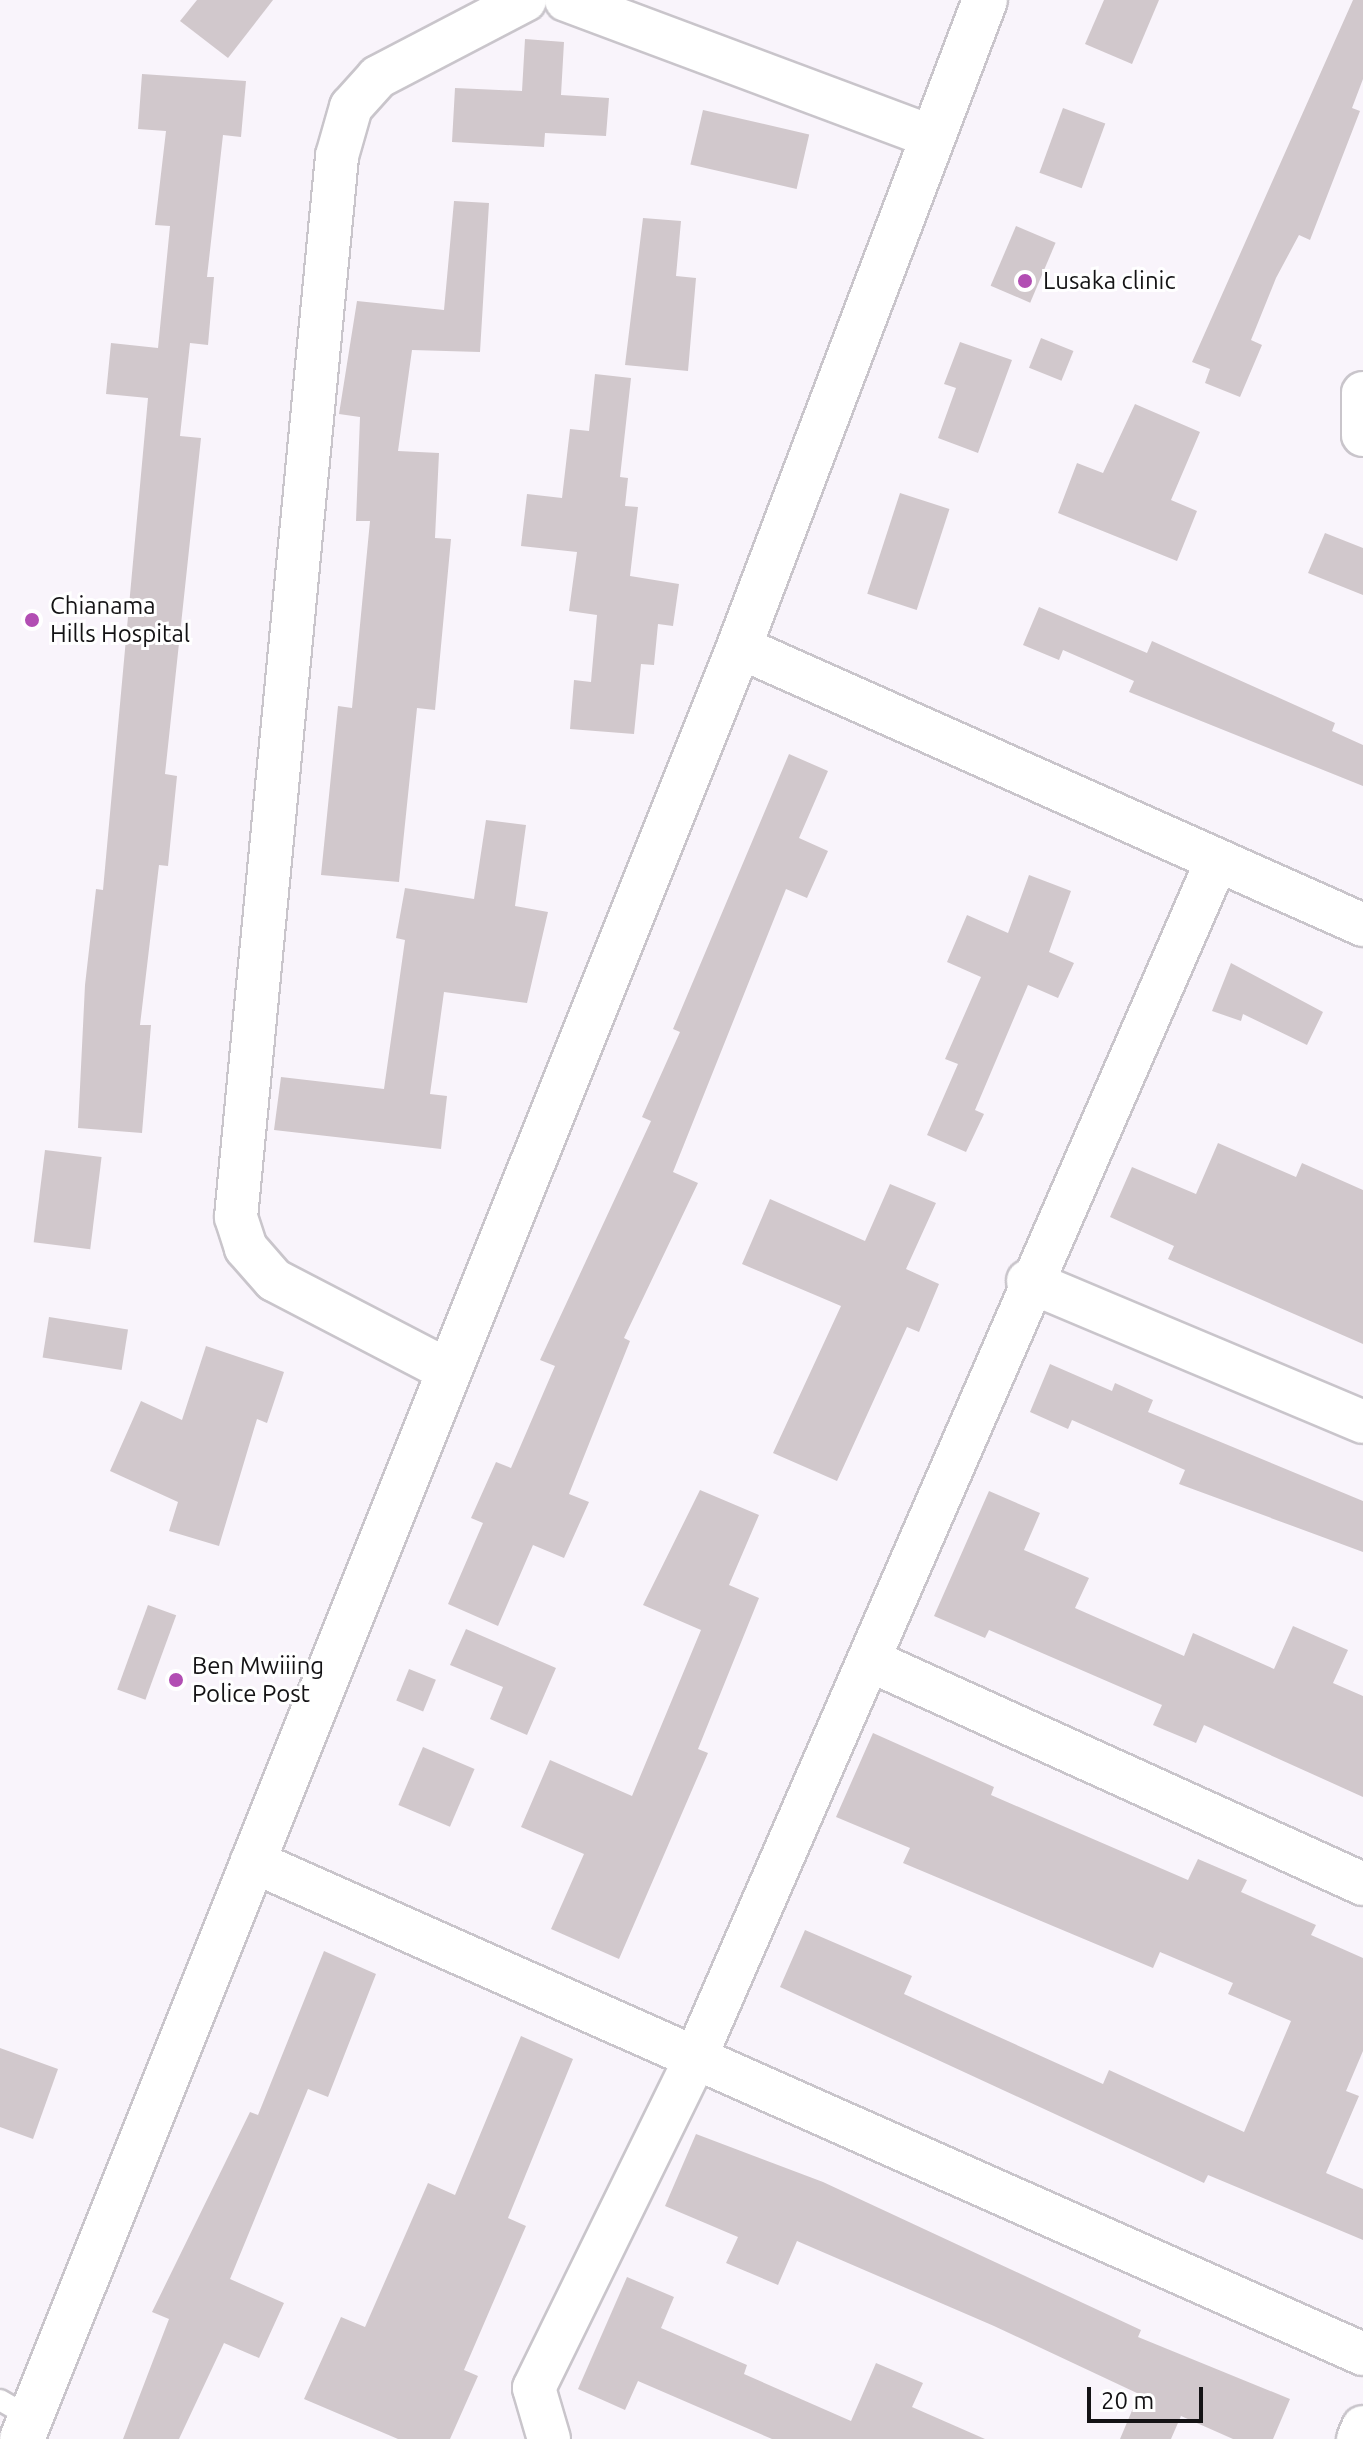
<!DOCTYPE html>
<html>
<head>
<meta charset="utf-8">
<style>
	body { margin:0 }
	#map { position:relative; width:1363px; height:2439px; overflow:hidden; background:#f9f4fb; font-family:Ubuntu,sans-serif }
	div>[style] { position:absolute }
	.building>* { inset:0; background:#d1c8cc; transform-origin:0 0 }
	.roads { filter:drop-shadow(2px 0 #c9c5cb) drop-shadow(-2px 0 #c9c5cb) drop-shadow(0 2px #c9c5cb) drop-shadow(0 -2px #c9c5cb) }
	.service>* { height:20px; margin:-10px; padding:0 10px; transform-origin:10px; border-radius:10px; background:#fff }
	.minor>* { height:42px; margin:-21px; padding:0 21px; transform-origin:21px; border-radius:21px; background:#fff }
	.secondary>* { height:44px; margin:-22px; padding:0 22px; transform-origin:22px; border-radius:22px; background:#fff }
	.dots>* { width:22px; height:22px; translate:-50% -50%; box-sizing:border-box; border:4px solid #fff; border-radius:50% }
	span { translate:-50% -50%; white-space:nowrap; text-align:center; line-height:1.15; -webkit-text-stroke:6px #fff; paint-order:stroke }
	.poi-label { font-size:24px; color:#141315 }
	.left { translate:0 -50%; text-align:left }
	.scale { position:absolute; left:1087px; top:2387px; width:116px; height:36px; box-sizing:border-box; border:4px solid #141315; border-top:0; padding-left:10px; font-size:24px; line-height:28px; white-space:nowrap; color:#141315; -webkit-text-stroke:6px #fff; paint-order:stroke }
</style>
</head>
<body>
<div id="map">
	<div class="building">
		<i style="clip-path:polygon(197px 0,273px 0,228px 58px,180px 21px)"></i>
		<i style="clip-path:polygon(1104px 0,1159px 0,1132px 64px,1085px 44px)"></i>
		<i style="clip-path:polygon(1353px 0,1363px 0,1363px 79px,1352px 108px,1360px 111px,1310px 240px,1299px 235px,1276px 278px,1251px 340px,1262px 345px,1240px 397px,1205px 383px,1210px 369px,1192px 362px)"></i>
		<i style="clip-path:polygon(525px 39px,564px 42px,561px 95px,609px 98px,606px 136px,545px 133px,544px 147px,452px 142px,455px 88px,522px 91px)"></i>
		<i style="clip-path:polygon(142px 74px,246px 81px,241px 137px,223px 135px,207px 277px,214px 277px,208px 345px,190px 343px,180px 436px,201px 438px,165px 774px,177px 776px,168px 866px,159px 865px,140px 1025px,151px 1025px,142px 1133px,78px 1128px,85px 985px,96px 889px,103px 890px,148px 398px,106px 394px,111px 343px,158px 348px,170px 226px,155px 225px,166px 131px,138px 129px)"></i>
		<i style="left:1063px;top:108px;width:45px;height:69px;rotate:20deg"></i>
		<i style="left:703px;top:110px;width:109px;height:56px;rotate:13deg"></i>
		<i style="clip-path:polygon(454px 201px,489px 203px,480px 352px,412px 350px,398px 451px,439px 453px,435px 538px,451px 539px,435px 710px,417px 708px,399px 882px,321px 875px,338px 706px,352px 708px,370px 521px,356px 521px,360px 417px,339px 414px,357px 301px,444px 310px)"></i>
		<i style="clip-path:polygon(643px 218px,681px 221px,676px 276px,696px 278px,688px 371px,625px 365px)"></i>
		<i style="left:1016px;top:226px;width:43px;height:65px;rotate:23deg"></i>
		<i style="left:1041px;top:338px;width:35px;height:32px;rotate:22deg"></i>
		<i style="clip-path:polygon(960px 342px,1012px 360px,978px 453px,938px 438px,956px 388px,944px 384px)"></i>
		<i style="clip-path:polygon(595px 374px,631px 378px,620px 477px,628px 478px,625px 506px,638px 507px,630px 576px,679px 584px,673px 626px,658px 624px,654px 665px,641px 664px,634px 734px,570px 729px,574px 680px,591px 682px,597px 615px,569px 611px,577px 552px,521px 546px,527px 494px,562px 498px,570px 429px,589px 431px)"></i>
		<i style="clip-path:polygon(1135px 404px,1200px 432px,1171px 500px,1197px 511px,1177px 561px,1058px 513px,1077px 463px,1103px 473px)"></i>
		<i style="left:900px;top:493px;width:52px;height:106px;rotate:18deg"></i>
		<i style="clip-path:polygon(1325px 533px,1363px 548px,1363px 595px,1308px 573px)"></i>
		<i style="clip-path:polygon(1039px 607px,1147px 653px,1152px 641px,1335px 723px,1332px 731px,1363px 745px,1363px 786px,1129px 692px,1134px 681px,1063px 650px,1059px 660px,1023px 645px)"></i>
		<i style="clip-path:polygon(789px 754px,828px 771px,799px 838px,828px 851px,807px 898px,786px 889px,673px 1172px,698px 1183px,624px 1338px,630px 1341px,569px 1494px,589px 1502px,564px 1558px,533px 1545px,498px 1626px,448px 1604px,483px 1523px,471px 1518px,496px 1462px,511px 1468px,555px 1366px,540px 1360px,651px 1121px,642px 1117px,680px 1032px,673px 1029px)"></i>
		<i style="clip-path:polygon(486px 820px,526px 825px,515px 906px,548px 912px,527px 1003px,444px 992px,430px 1094px,447px 1096px,441px 1149px,274px 1130px,281px 1077px,384px 1089px,405px 940px,396px 938px,405px 888px,474px 899px)"></i>
		<i style="clip-path:polygon(1029px 875px,1071px 891px,1049px 952px,1074px 963px,1058px 998px,1028px 985px,975px 1110px,984px 1114px,966px 1152px,927px 1135px,958px 1064px,945px 1059px,981px 977px,947px 962px,967px 915px,1008px 933px)"></i>
		<i style="clip-path:polygon(1231px 963px,1323px 1012px,1307px 1045px,1243px 1014px,1241px 1021px,1212px 1011px)"></i>
		<i style="clip-path:polygon(1218px 1143px,1296px 1177px,1302px 1163px,1363px 1190px,1363px 1344px,1168px 1259px,1174px 1246px,1110px 1217px,1132px 1167px,1196px 1194px)"></i>
		<i style="left:45px;top:1150px;width:57px;height:93px;rotate:7deg"></i>
		<i style="clip-path:polygon(890px 1184px,936px 1203px,906px 1269px,939px 1284px,919px 1332px,907px 1327px,837px 1481px,773px 1453px,841px 1306px,742px 1264px,770px 1199px,865px 1241px)"></i>
		<i style="left:49px;top:1317px;width:80px;height:41px;rotate:9deg"></i>
		<i style="clip-path:polygon(206px 1346px,284px 1372px,267px 1423px,257px 1419px,219px 1546px,169px 1531px,178px 1502px,110px 1471px,141px 1401px,182px 1420px)"></i>
		<i style="clip-path:polygon(1050px 1364px,1112px 1391px,1115px 1383px,1153px 1400px,1148px 1412px,1363px 1501px,1363px 1552px,1179px 1484px,1185px 1470px,1072px 1420px,1068px 1429px,1030px 1412px)"></i>
		<i style="clip-path:polygon(700px 1490px,759px 1515px,729px 1585px,759px 1598px,698px 1749px,708px 1753px,619px 1959px,551px 1929px,584px 1854px,521px 1827px,550px 1760px,632px 1796px,701px 1630px,643px 1605px)"></i>
		<i style="clip-path:polygon(989px 1491px,1040px 1513px,1024px 1550px,1089px 1578px,1075px 1608px,1184px 1656px,1193px 1633px,1274px 1669px,1293px 1626px,1348px 1650px,1333px 1683px,1363px 1696px,1363px 1797px,1204px 1725px,1196px 1743px,1153px 1725px,1162px 1705px,989px 1630px,985px 1638px,934px 1616px)"></i>
		<i style="left:148px;top:1605px;width:30px;height:90px;rotate:20deg"></i>
		<i style="clip-path:polygon(466px 1629px,556px 1668px,527px 1735px,490px 1719px,503px 1687px,450px 1665px)"></i>
		<i style="left:409px;top:1669px;width:29px;height:34px;rotate:22deg"></i>
		<i style="clip-path:polygon(873px 1733px,994px 1787px,991px 1795px,1188px 1880px,1198px 1859px,1247px 1880px,1241px 1892px,1316px 1925px,1311px 1935px,1363px 1958px,1363px 2051px,1346px 2091px,1359px 2096px,1326px 2173px,1363px 2189px,1363px 2240px,1208px 2175px,1204px 2183px,780px 1987px,805px 1930px,912px 1976px,904px 1994px,1103px 2084px,1109px 2070px,1244px 2132px,1291px 2021px,1228px 1994px,1233px 1983px,1160px 1952px,1153px 1968px,903px 1863px,910px 1848px,836px 1817px)"></i>
		<i style="left:423px;top:1747px;width:56px;height:63px;rotate:23deg"></i>
		<i style="clip-path:polygon(324px 1951px,376px 1974px,328px 2097px,308px 2089px,230px 2279px,284px 2303px,259px 2358px,224px 2343px,179px 2439px,123px 2439px,169px 2319px,152px 2312px,250px 2112px,258px 2115px)"></i>
		<i style="clip-path:polygon(521px 2036px,573px 2059px,508px 2218px,526px 2226px,464px 2370px,478px 2376px,450px 2439px,398px 2439px,304px 2399px,341px 2317px,365px 2327px,428px 2183px,455px 2195px)"></i>
		<i style="clip-path:polygon(0 2048px,58px 2069px,33px 2139px,0 2127px)"></i>
		<i style="clip-path:polygon(696px 2134px,823px 2182px,1141px 2330px,1138px 2337px,1290px 2399px,1273px 2439px,1233px 2439px,1181px 2416px,1171px 2439px,1120px 2439px,1139px 2394px,994px 2326px,797px 2241px,778px 2285px,726px 2263px,738px 2237px,665px 2206px)"></i>
		<i style="clip-path:polygon(627px 2277px,674px 2297px,661px 2328px,747px 2365px,744px 2374px,851px 2421px,876px 2363px,923px 2383px,912px 2407px,985px 2439px,772px 2439px,638px 2381px,625px 2410px,578px 2389px)"></i>
	</div>
	<div class="roads">
		<div class="service">
			<i style="left:0;top:2400px;width:36px;rotate:30deg"></i>
		</div>
		<div class="minor">
			<i style="left:566px;top:0;width:389px;rotate:20.5deg"></i>
			<i style="left:1363px;top:393px;width:42px;rotate:90deg"></i>
			<i style="left:739px;top:647px;width:683px;rotate:24.01deg"></i>
			<i style="left:1028px;top:1281px;width:363px;rotate:22.8deg"></i>
			<i style="left:449px;top:1371px;width:197px;rotate:-152.5deg"></i>
			<i style="left:274px;top:1280px;width:43px;rotate:-131.2deg"></i>
			<i style="left:246px;top:1248px;width:33px;rotate:-108deg"></i>
			<i style="left:236px;top:1217px;width:1066px;rotate:-84.56deg"></i>
			<i style="left:337px;top:156px;width:51px;rotate:-74.1deg"></i>
			<i style="left:351px;top:107px;width:40px;rotate:-48deg"></i>
			<i style="left:378px;top:77px;width:166px;rotate:-27.6deg"></i>
			<i style="left:869px;top:1660px;width:542px;rotate:24.39deg"></i>
			<i style="left:252px;top:1861px;width:1215px;rotate:23.93deg"></i>
			<i style="left:549px;top:2439px;width:53px;rotate:-106.4deg"></i>
			<i style="left:534px;top:2388px;width:362px;rotate:-63.9deg"></i>
			<i style="left:693px;top:2063px;width:1312px;rotate:-66.46deg"></i>
			<i style="left:1358px;top:2439px;width:13px;rotate:-67deg"></i>
		</div>
		<div class="secondary">
			<i style="left:22px;top:2439px;width:1930px;rotate:-68.19deg"></i>
			<i style="left:739px;top:647px;width:692px;rotate:-69.18deg"></i>
		</div>
	</div>
	<div class="dots">
		<i style="left:1025px;top:281px;background:#b24eb3"></i>
		<i style="left:32px;top:620px;background:#b24eb3"></i>
		<i style="left:176px;top:1680px;background:#b24eb3"></i>
	</div>
	<div class="poi-label">
		<span class="left" style="left:1043px;top:281px">Lusaka clinic</span>
		<span class="left" style="left:50px;top:620px">Chianama<br>Hills Hospital</span>
		<span class="left" style="left:192px;top:1680px">Ben Mwiiing<br>Police Post</span>
	</div>
	<div class="scale">20 m</div>
</div>
</body>
</html>
